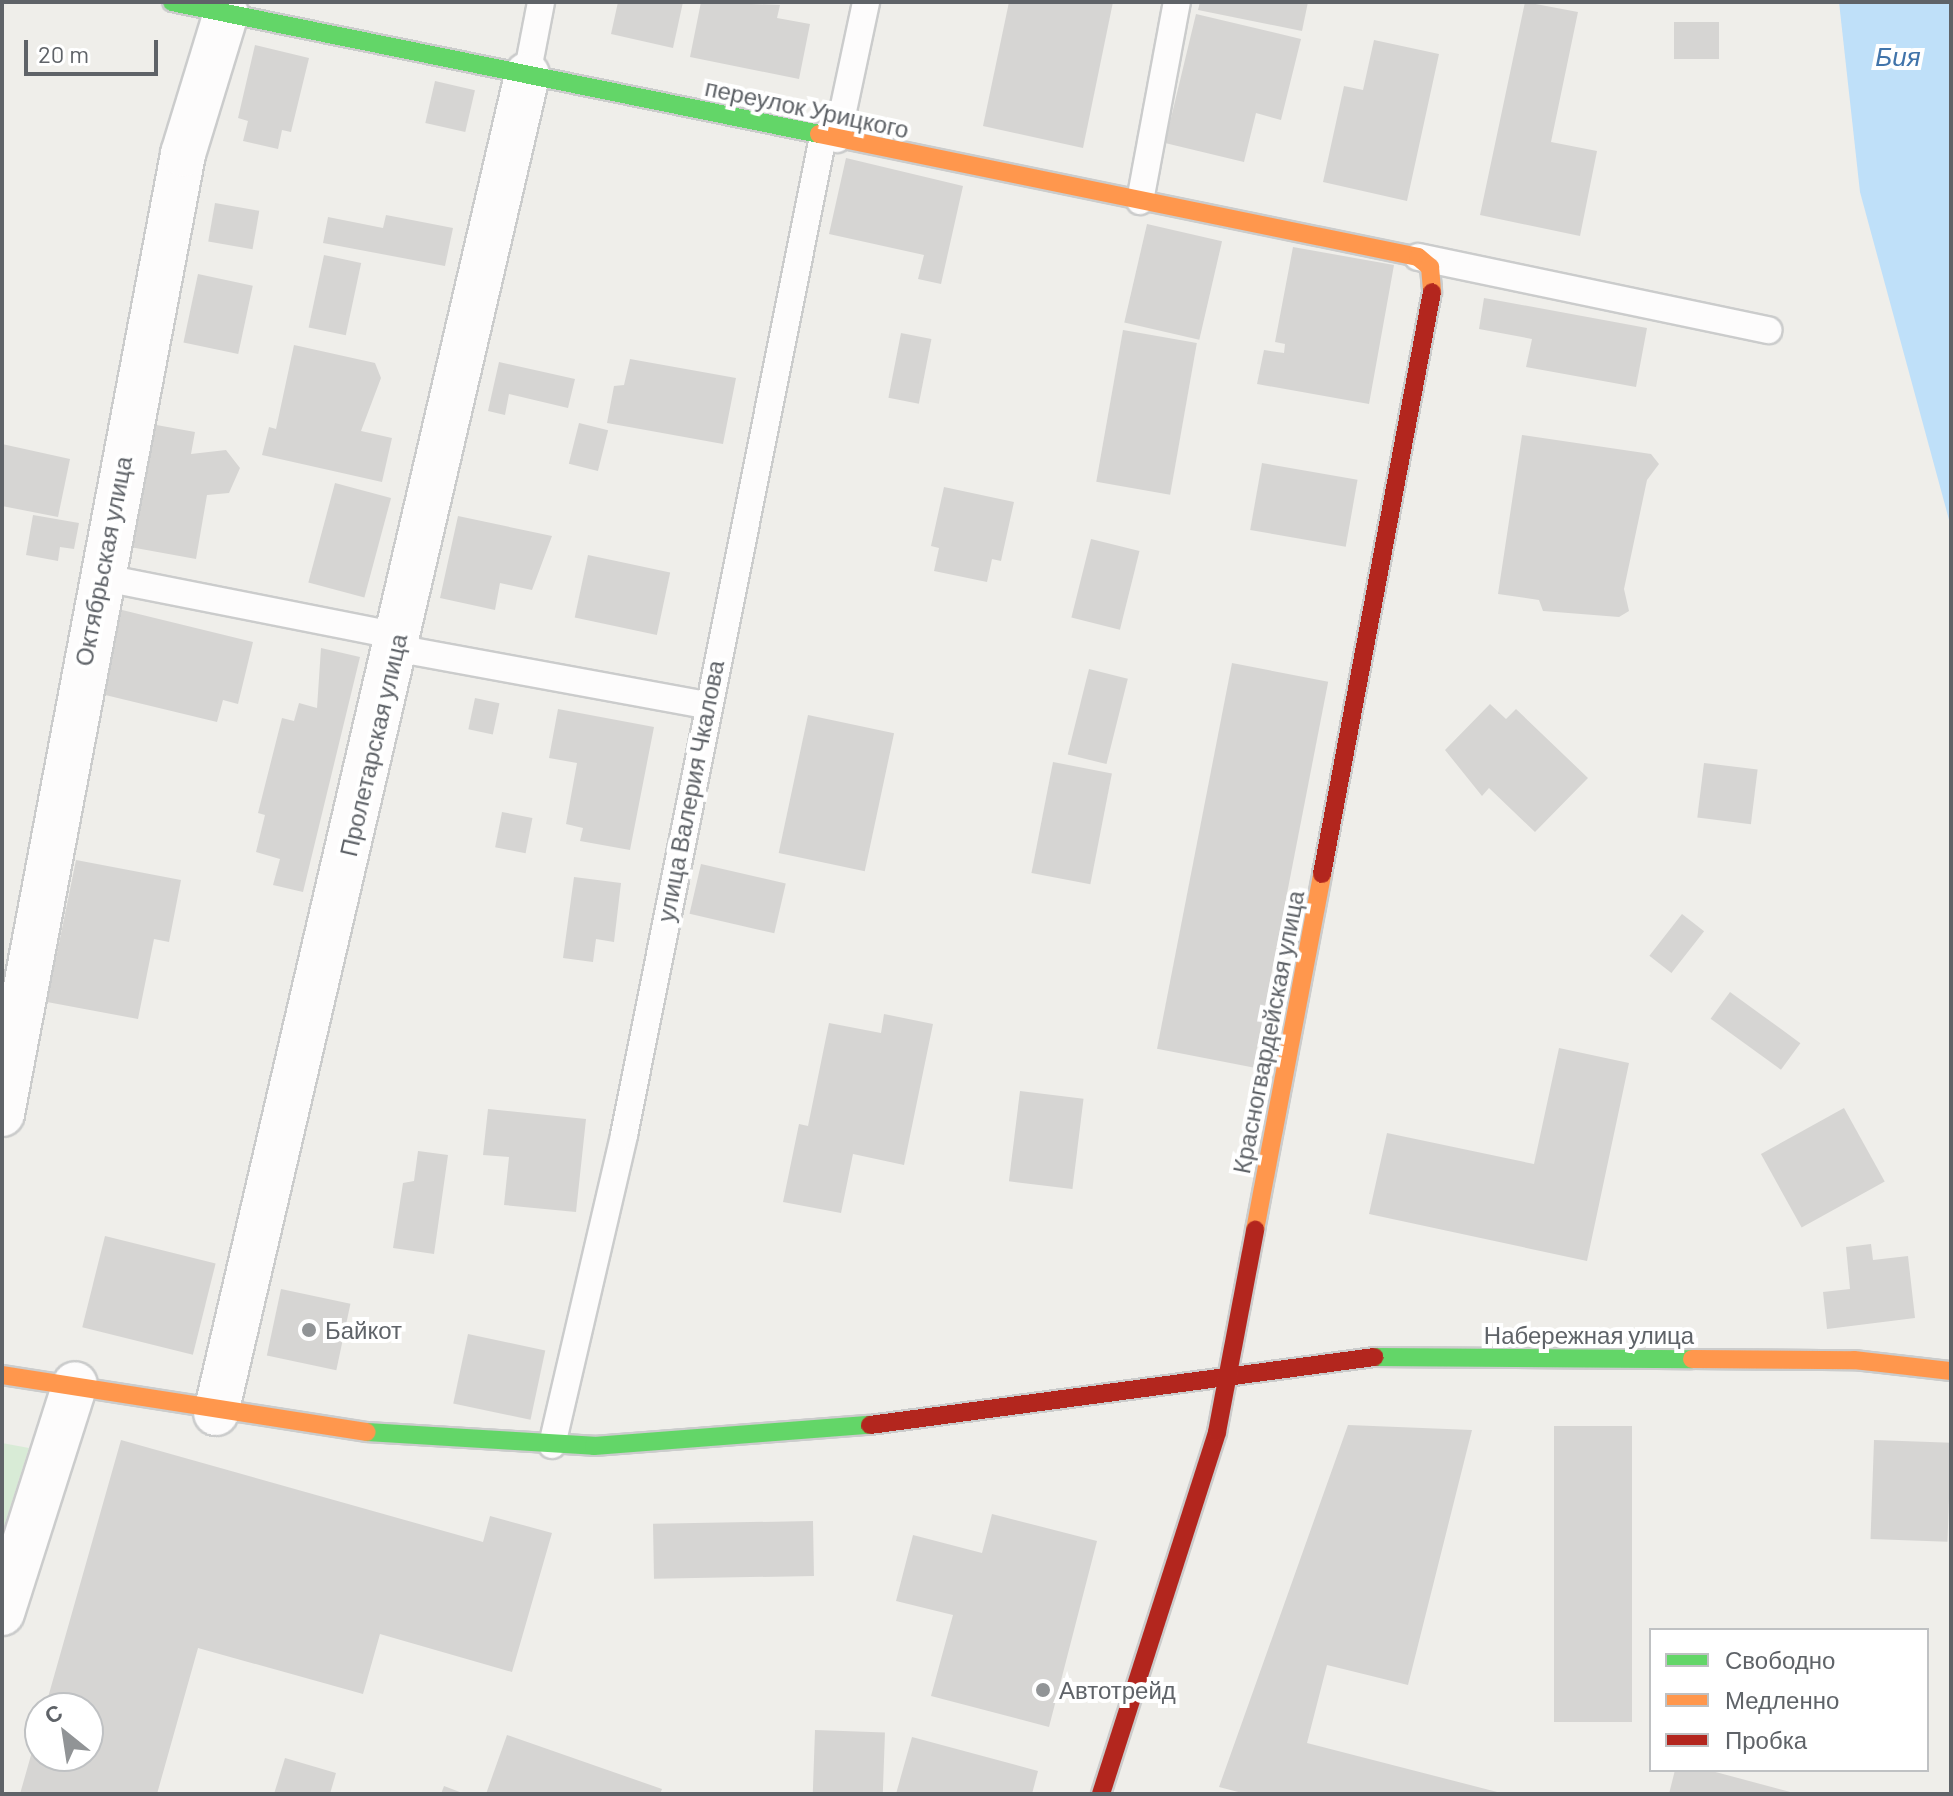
<!DOCTYPE html>
<html>
<head>
<meta charset="utf-8">
<style>
	body { margin:0 }
	#map { position:relative; width:1953px; height:1796px; overflow:hidden; background:#efeeea; font-family:Barlow,sans-serif }
	div>[style] { position:absolute }
	.green>* { inset:0; background:#d8ebd6 }
	.water>* { inset:0; background:#bfe0f9 }
	.building>* { inset:0; background:#d6d5d3; transform-origin:0 0 }
	.roads { filter:drop-shadow(2px 0 #cbcccc) drop-shadow(-2px 0 #cbcccc) drop-shadow(0 2px #cbcccc) drop-shadow(0 -2px #cbcccc) }
	.lane>* { height:26px; margin:-13px; padding:0 13px; transform-origin:13px; border-radius:13px; background:#fdfcfc }
	.street>* { height:44px; margin:-22px; padding:0 22px; transform-origin:22px; border-radius:22px; background:#fdfcfc }
	.fast>* { height:18px; margin:-9px; padding:0 9px; transform-origin:9px; border-radius:9px; background:#63d668 }
	.slow>* { height:18px; margin:-9px; padding:0 9px; transform-origin:9px; border-radius:9px; background:#ff974d }
	.jam>* { height:18px; margin:-9px; padding:0 9px; transform-origin:9px; border-radius:9px; background:#b3261e }
	.dots>* { width:22px; height:22px; translate:-50% -50%; box-sizing:border-box; border:4px solid #fff; border-radius:50% }
	span { translate:-50% -50%; white-space:nowrap; text-align:center; line-height:1.15; -webkit-text-stroke:8px #fff; paint-order:stroke }
	.street-label { font-size:24px; color:#5f6368 }
	.poi-label { font-size:24px; color:#5f6368 }
	.left { translate:0 -50%; text-align:left }
	.water-label { font-size:26px; color:#4174aa; font-style:italic }
	.frame { position:absolute; inset:0; border:4px solid #5f6368; pointer-events:none }
	.legend { position:absolute; left:1649px; top:1628px; width:280px; height:144px; box-sizing:border-box; background:#fff; border:2px solid #bfc1c3; margin:0; padding:10px 14px; list-style:none; font-size:24px; color:#5f6368 }
	.legend li { display:flex; align-items:center; gap:16px; height:40px }
	.legend b { width:40px; border:2px solid #bfc1c3 }
	.north { position:absolute; left:24px; top:1692px; width:80px; height:80px; box-sizing:border-box; background:#fff; border:2px solid #bfc1c3; border-radius:50%; rotate:330deg; font-size:22px; font-weight:700; line-height:32px; text-align:center; color:#5f6368 }
	.north::after { content:''; display:block; margin:auto; width:28px; height:36px; background:#919496; clip-path:polygon(50% 0,100% 100%,50% 72%,0 100%) }
	.scale { position:absolute; left:24px; top:40px; width:134px; height:36px; box-sizing:border-box; border:4px solid #5f6368; border-top:0; padding-left:10px; font-size:24px; line-height:28px; white-space:nowrap; color:#5f6368; -webkit-text-stroke:6px #fff; paint-order:stroke }
</style>
</head>
<body>
<div id="map">
	<div class="green">
		<i style="clip-path:polygon(2px 1443px,29px 1448px,2px 1533px)"></i>
	</div>
	<div class="water">
		<i style="clip-path:polygon(1839px 2px,1951px 2px,1951px 527px,1860px 192px)"></i>
	</div>
	<div class="building">
		<i style="clip-path:polygon(618px 2px,683px 2px,673px 48px,611px 34px)"></i>
		<i style="clip-path:polygon(701px 2px,780px 5px,777px 18px,810px 24px,799px 79px,690px 57px)"></i>
		<i style="clip-path:polygon(1009px 2px,1113px 2px,1083px 148px,983px 126px)"></i>
		<i style="clip-path:polygon(1200px 2px,1308px 2px,1302px 31px,1198px 10px)"></i>
		<i style="clip-path:polygon(1525px 2px,1578px 12px,1551px 142px,1597px 151px,1580px 236px,1480px 215px)"></i>
		<i style="clip-path:polygon(1196px 14px,1301px 39px,1281px 120px,1256px 113px,1244px 162px,1165px 143px)"></i>
		<i style="left:1674px;top:22px;width:45px;height:37px"></i>
		<i style="clip-path:polygon(1374px 40px,1439px 54px,1407px 201px,1323px 182px,1344px 86px,1363px 90px)"></i>
		<i style="clip-path:polygon(255px 45px,309px 58px,291px 132px,282px 130px,278px 149px,243px 141px,248px 121px,238px 118px)"></i>
		<i style="left:435px;top:81px;width:41px;height:43px;rotate:13deg"></i>
		<i style="clip-path:polygon(846px 158px,963px 186px,941px 284px,918px 279px,924px 255px,829px 234px)"></i>
		<i style="left:215px;top:203px;width:45px;height:39px;rotate:10deg"></i>
		<i style="clip-path:polygon(386px 215px,453px 228px,445px 266px,323px 243px,328px 217px,383px 228px)"></i>
		<i style="left:1147px;top:224px;width:77px;height:101px;rotate:13deg"></i>
		<i style="clip-path:polygon(1293px 247px,1394px 265px,1369px 404px,1257px 384px,1264px 350px,1284px 353px,1285px 344px,1275px 342px)"></i>
		<i style="left:324px;top:255px;width:38px;height:74px;rotate:12deg"></i>
		<i style="left:198px;top:274px;width:56px;height:70px;rotate:12deg"></i>
		<i style="clip-path:polygon(1484px 298px,1647px 328px,1636px 387px,1526px 367px,1532px 339px,1479px 329px)"></i>
		<i style="left:1123px;top:330px;width:75px;height:154px;rotate:10deg"></i>
		<i style="left:901px;top:333px;width:31px;height:66px;rotate:11deg"></i>
		<i style="clip-path:polygon(294px 345px,375px 363px,381px 378px,361px 431px,392px 438px,382px 482px,262px 455px,269px 427px,276px 429px)"></i>
		<i style="clip-path:polygon(630px 359px,736px 378px,723px 444px,607px 423px,614px 386px,624px 385px)"></i>
		<i style="clip-path:polygon(499px 362px,575px 379px,568px 408px,509px 394px,505px 415px,488px 411px)"></i>
		<i style="left:579px;top:423px;width:30px;height:42px;rotate:14deg"></i>
		<i style="clip-path:polygon(151px 424px,195px 432px,191px 454px,226px 450px,240px 468px,229px 493px,207px 495px,196px 559px,130px 547px)"></i>
		<i style="clip-path:polygon(1522px 435px,1651px 454px,1659px 464px,1647px 480px,1624px 589px,1629px 611px,1619px 617px,1543px 611px,1539px 600px,1498px 594px)"></i>
		<i style="clip-path:polygon(2px 444px,70px 459px,58px 517px,2px 506px)"></i>
		<i style="left:1262px;top:463px;width:97px;height:68px;rotate:10deg"></i>
		<i style="left:335px;top:483px;width:58px;height:103px;rotate:15deg"></i>
		<i style="clip-path:polygon(944px 487px,1014px 502px,1001px 561px,992px 559px,987px 582px,934px 571px,939px 548px,931px 546px)"></i>
		<i style="clip-path:polygon(33px 515px,79px 523px,74px 549px,60px 547px,58px 561px,26px 555px)"></i>
		<i style="clip-path:polygon(458px 516px,552px 536px,532px 590px,500px 583px,495px 610px,440px 598px)"></i>
		<i style="left:1091px;top:539px;width:50px;height:81px;rotate:14deg"></i>
		<i style="left:588px;top:555px;width:84px;height:64px;rotate:12deg"></i>
		<i style="clip-path:polygon(118px 609px,253px 642px,238px 704px,223px 700px,217px 722px,97px 693px)"></i>
		<i style="clip-path:polygon(321px 648px,360px 657px,303px 892px,273px 885px,280px 859px,256px 852px,265px 815px,258px 813px,282px 718px,294px 721px,299px 703px,317px 708px)"></i>
		<i style="left:1232px;top:663px;width:98px;height:393px;rotate:11deg"></i>
		<i style="left:1089px;top:669px;width:40px;height:88px;rotate:14deg"></i>
		<i style="left:475px;top:698px;width:25px;height:32px;rotate:12deg"></i>
		<i style="clip-path:polygon(1490px 704px,1506px 719px,1516px 709px,1588px 778px,1535px 832px,1489px 788px,1482px 796px,1445px 750px)"></i>
		<i style="clip-path:polygon(558px 709px,654px 727px,630px 850px,580px 841px,583px 828px,566px 824px,577px 763px,549px 758px)"></i>
		<i style="left:808px;top:715px;width:88px;height:141px;rotate:12deg"></i>
		<i style="left:1053px;top:762px;width:60px;height:113px;rotate:11deg"></i>
		<i style="left:1704px;top:763px;width:54px;height:55px;rotate:7deg"></i>
		<i style="left:502px;top:812px;width:31px;height:36px;rotate:11deg"></i>
		<i style="clip-path:polygon(76px 860px,181px 880px,169px 942px,154px 939px,138px 1019px,47px 1002px)"></i>
		<i style="left:701px;top:864px;width:87px;height:51px;rotate:13deg"></i>
		<i style="clip-path:polygon(574px 877px,621px 883px,614px 942px,596px 939px,593px 962px,563px 958px)"></i>
		<i style="left:1682px;top:914px;width:28px;height:53px;rotate:38deg"></i>
		<i style="left:1730px;top:992px;width:87px;height:33px;rotate:36deg"></i>
		<i style="clip-path:polygon(884px 1014px,933px 1024px,904px 1165px,853px 1154px,841px 1213px,783px 1202px,799px 1124px,808px 1126px,829px 1023px,881px 1033px)"></i>
		<i style="clip-path:polygon(1559px 1048px,1629px 1063px,1587px 1261px,1369px 1214px,1387px 1133px,1534px 1164px)"></i>
		<i style="left:1020px;top:1091px;width:64px;height:91px;rotate:7deg"></i>
		<i style="left:1844px;top:1108px;width:84px;height:95px;rotate:61deg"></i>
		<i style="clip-path:polygon(488px 1109px,586px 1119px,576px 1212px,504px 1205px,509px 1157px,483px 1155px)"></i>
		<i style="clip-path:polygon(418px 1151px,448px 1155px,434px 1254px,393px 1248px,403px 1183px,414px 1181px)"></i>
		<i style="left:105px;top:1236px;width:114px;height:94px;rotate:14deg"></i>
		<i style="clip-path:polygon(1871px 1244px,1873px 1260px,1908px 1256px,1915px 1318px,1827px 1329px,1823px 1292px,1850px 1289px,1846px 1247px)"></i>
		<i style="left:281px;top:1289px;width:71px;height:68px;rotate:12deg"></i>
		<i style="left:468px;top:1334px;width:79px;height:71px;rotate:12deg"></i>
		<i style="clip-path:polygon(1348px 1425px,1472px 1430px,1408px 1685px,1327px 1665px,1307px 1743px,1505px 1794px,1246px 1794px,1219px 1787px)"></i>
		<i style="left:1554px;top:1426px;width:78px;height:296px"></i>
		<i style="clip-path:polygon(121px 1440px,483px 1542px,490px 1516px,552px 1533px,512px 1672px,380px 1634px,363px 1694px,198px 1648px,157px 1794px,20px 1794px,39px 1727px,40px 1756px,88px 1756px,88px 1708px,45px 1708px)"></i>
		<i style="left:1874px;top:1440px;width:77px;height:99px;rotate:2deg"></i>
		<i style="clip-path:polygon(992px 1514px,1097px 1541px,1049px 1727px,931px 1696px,953px 1615px,896px 1601px,913px 1535px,982px 1553px)"></i>
		<i style="left:813px;top:1521px;width:55px;height:160px;rotate:89deg"></i>
		<i style="left:815px;top:1730px;width:70px;height:64px;rotate:2deg"></i>
		<i style="clip-path:polygon(507px 1735px,662px 1789px,660px 1794px,486px 1794px)"></i>
		<i style="clip-path:polygon(912px 1737px,1038px 1771px,1032px 1794px,896px 1794px)"></i>
		<i style="clip-path:polygon(285px 1758px,336px 1773px,330px 1794px,274px 1794px)"></i>
		<i style="clip-path:polygon(1675px 1770px,1708px 1770px,1798px 1794px,1669px 1794px)"></i>
		<i style="clip-path:polygon(444px 1786px,465px 1794px,441px 1794px)"></i>
	</div>
	<div class="roads">
		<div class="lane">
			<i style="left:527px;top:75px;width:74px;rotate:-79.1deg"></i>
			<i style="left:837px;top:139px;width:140px;rotate:-78deg"></i>
			<i style="left:1140px;top:201px;width:202px;rotate:-79.5deg"></i>
			<i style="left:1418px;top:257px;width:358px;rotate:11.8deg"></i>
			<i style="left:100px;top:577px;width:304px;rotate:11.2deg"></i>
			<i style="left:395px;top:648px;width:316px;rotate:10.4deg"></i>
			<i style="left:552px;top:1445px;width:318px;rotate:-76.9deg"></i>
			<i style="left:624px;top:1135px;width:1019px;rotate:-78.73deg"></i>
		</div>
		<div class="street">
			<i style="left:2px;top:1114px;width:977px;rotate:-79.32deg"></i>
			<i style="left:183px;top:154px;width:147px;rotate:-73deg"></i>
			<i style="left:216px;top:1413px;width:1374px;rotate:-76.91deg"></i>
			<i style="left:2px;top:1613px;width:240px;rotate:-72.3deg"></i>
		</div>
		<div class="fast">
			<i style="left:172px;top:2px;width:660px;rotate:11.53deg"></i>
			<i style="left:1374px;top:1357px;width:318px;rotate:0.4deg"></i>
			<i style="left:367px;top:1432px;width:227px;rotate:3.5deg"></i>
			<i style="left:594px;top:1446px;width:277px;rotate:-4.4deg"></i>
		</div>
		<div class="slow">
			<i style="left:819px;top:134px;width:611px;rotate:11.6deg"></i>
			<i style="left:1418px;top:257px;width:16px;rotate:40deg"></i>
			<i style="left:1430px;top:267px;width:25px;rotate:85deg"></i>
			<i style="left:1255px;top:1230px;width:362px;rotate:-79.3deg"></i>
			<i style="left:1692px;top:1359px;width:162px;rotate:0.4deg"></i>
			<i style="left:1854px;top:1360px;width:98px;rotate:6.5deg"></i>
			<i style="left:2px;top:1375px;width:369px;rotate:8.9deg"></i>
		</div>
		<div class="jam">
			<i style="left:1322px;top:874px;width:592px;rotate:-79.3deg"></i>
			<i style="left:870px;top:1425px;width:509px;rotate:-7.68deg"></i>
			<i style="left:1101px;top:1794px;width:380px;rotate:-72.2deg"></i>
			<i style="left:1217px;top:1432px;width:206px;rotate:-79.3deg"></i>
		</div>
	</div>
	<div class="dots">
		<i style="left:309px;top:1330px;background:#919496"></i>
		<i style="left:1043px;top:1690px;background:#919496"></i>
	</div>
	<div class="street-label">
		<span style="left:807px;top:108px;rotate:12deg">переулок Урицкого</span>
		<span style="left:103px;top:561px;rotate:-79deg">Октябрьская улица</span>
		<span style="left:373px;top:745px;rotate:-77deg">Пролетарская улица</span>
		<span style="left:690px;top:791px;rotate:-79deg">улица Валерия Чкалова</span>
		<span style="left:1268px;top:1032px;rotate:-79deg">Красногвардейская улица</span>
		<span style="left:1589px;top:1335px">Набережная улица</span>
	</div>
	<div class="poi-label">
		<span class="left" style="left:325px;top:1330px">Байкот</span>
		<span class="left" style="left:1059px;top:1690px">Автотрейд</span>
	</div>
	<div class="water-label">
		<span style="left:1898px;top:56px">Бия</span>
	</div>
	<div class="frame"></div>
	<ul class="legend">
	<li><b style="height:10px;background:#63d668"></b>Свободно</li>
	<li><b style="height:10px;background:#ff974d"></b>Медленно</li>
	<li><b style="height:10px;background:#b3261e"></b>Пробка</li>
	</ul>
	<div class="north">С</div>
	<div class="scale">20 m</div>
</div>
</body>
</html>
